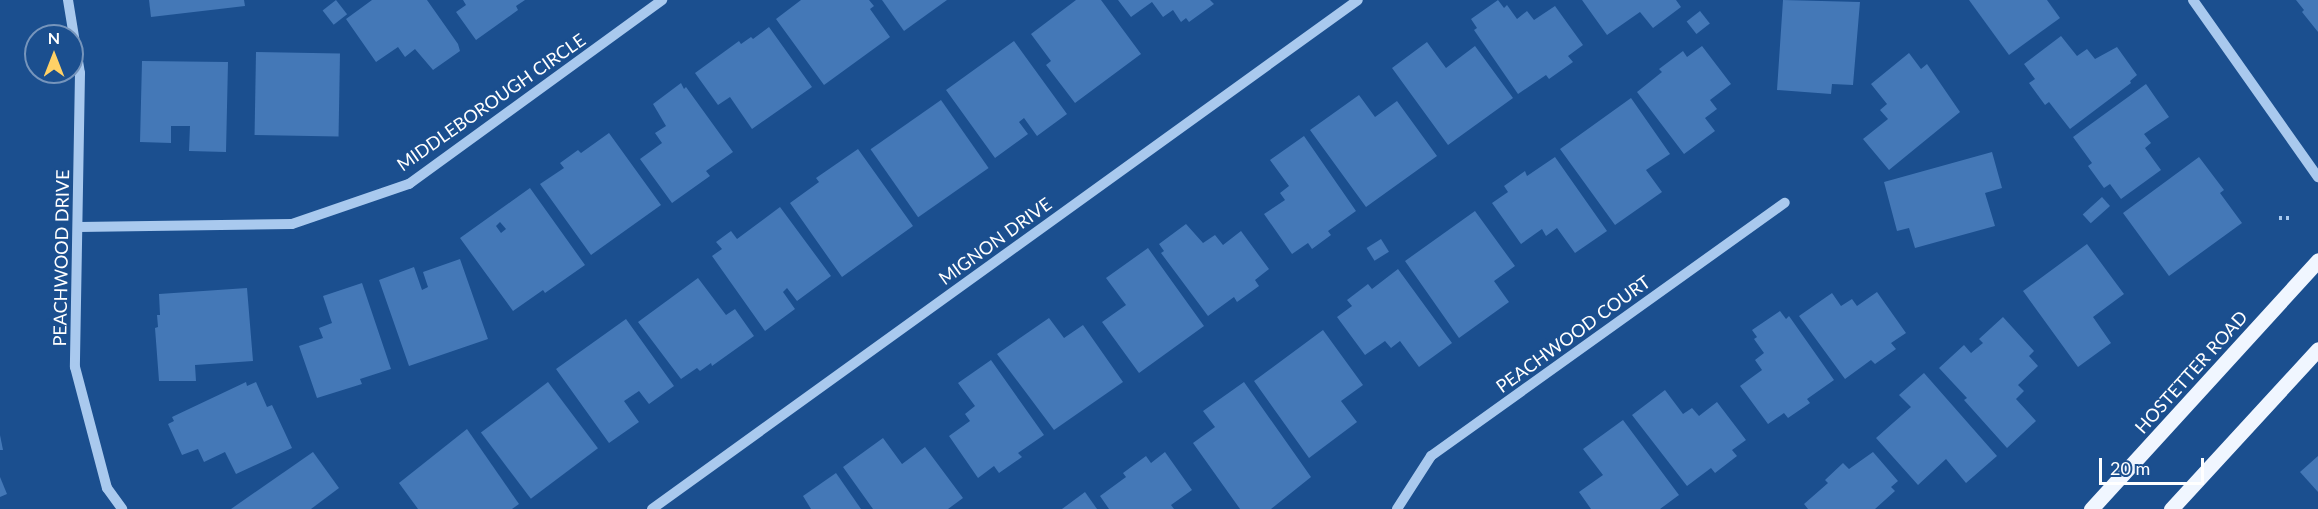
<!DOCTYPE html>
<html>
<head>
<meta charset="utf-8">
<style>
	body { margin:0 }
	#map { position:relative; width:2318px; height:509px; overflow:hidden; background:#1b4f8f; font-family:Lato,sans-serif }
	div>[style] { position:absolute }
	.building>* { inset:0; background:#4478b7; transform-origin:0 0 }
	.path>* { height:4px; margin-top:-2px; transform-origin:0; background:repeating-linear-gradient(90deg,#a9c9ee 0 3px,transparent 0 7.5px) }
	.minor>* { height:10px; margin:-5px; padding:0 5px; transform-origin:5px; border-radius:5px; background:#a9c9ee }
	.major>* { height:15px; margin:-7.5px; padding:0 7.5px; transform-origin:7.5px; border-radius:7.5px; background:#f0f6ff }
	span { translate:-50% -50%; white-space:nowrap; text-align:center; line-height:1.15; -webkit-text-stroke:4.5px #1b4f8f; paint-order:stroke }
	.street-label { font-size:18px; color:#fff }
	.north { position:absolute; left:24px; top:24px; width:60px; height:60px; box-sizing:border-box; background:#1b4f8f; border:2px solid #7695bc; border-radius:50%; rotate:0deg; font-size:16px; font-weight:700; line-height:24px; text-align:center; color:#fff }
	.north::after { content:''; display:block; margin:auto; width:21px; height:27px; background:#ffd166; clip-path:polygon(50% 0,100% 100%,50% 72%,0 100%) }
	.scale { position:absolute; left:2099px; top:458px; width:105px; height:27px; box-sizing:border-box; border:3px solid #fff; border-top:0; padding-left:8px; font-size:18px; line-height:21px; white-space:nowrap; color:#fff; -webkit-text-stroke:4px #1b4f8f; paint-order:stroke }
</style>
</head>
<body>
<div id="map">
	<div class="building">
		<i style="clip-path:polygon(149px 0,244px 0,245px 6px,151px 17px)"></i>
		<i style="left:336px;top:0;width:18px;height:17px;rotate:52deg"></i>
		<i style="clip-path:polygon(372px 0,427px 0,458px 44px,460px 51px,433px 70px,415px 49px,405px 57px,398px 47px,376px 62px,346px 19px)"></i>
		<i style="clip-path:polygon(463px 0,525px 0,516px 6px,518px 10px,476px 40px,456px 12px,466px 5px)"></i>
		<i style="clip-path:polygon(801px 0,869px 0,874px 6px,870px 9px,890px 37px,824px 85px,776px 19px)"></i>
		<i style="clip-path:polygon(882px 0,947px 0,904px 31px)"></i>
		<i style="clip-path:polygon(1076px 0,1101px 0,1141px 54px,1075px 103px,1046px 65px,1051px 61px,1031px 34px)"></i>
		<i style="clip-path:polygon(1118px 0,1210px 0,1214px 4px,1189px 22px,1186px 18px,1181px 22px,1173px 10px,1163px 17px,1152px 2px,1131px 17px)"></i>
		<i style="clip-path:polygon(1498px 0,1504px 8px,1507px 5px,1517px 19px,1527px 11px,1534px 20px,1555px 6px,1583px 45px,1568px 56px,1573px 62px,1549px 79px,1546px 75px,1518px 94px,1474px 30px,1477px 28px,1471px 19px)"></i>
		<i style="clip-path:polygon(1582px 0,1676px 0,1681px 7px,1653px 28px,1640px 12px,1607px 35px)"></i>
		<i style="clip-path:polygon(1783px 0,1860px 2px,1853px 85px,1832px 84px,1831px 94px,1777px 90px)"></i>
		<i style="clip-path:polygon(1969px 0,2047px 0,2060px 18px,2009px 55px)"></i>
		<i style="clip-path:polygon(2296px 0,2318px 0,2318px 32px,2302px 12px,2304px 10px)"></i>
		<i style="left:1700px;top:11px;width:16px;height:17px;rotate:52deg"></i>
		<i style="clip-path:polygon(769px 27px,812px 87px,752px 129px,730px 97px,718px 105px,695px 73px,739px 41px,741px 44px,751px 37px,753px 39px)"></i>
		<i style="clip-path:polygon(2061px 36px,2077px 56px,2087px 49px,2095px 59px,2117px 47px,2137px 75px,2130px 81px,2131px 83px,2070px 129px,2049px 102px,2045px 105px,2029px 83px,2035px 79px,2024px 64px)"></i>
		<i style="clip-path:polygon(1014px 41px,1067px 114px,1037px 136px,1024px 118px,1019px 122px,1028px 134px,995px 158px,946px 90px)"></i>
		<i style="clip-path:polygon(1427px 42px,1446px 68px,1475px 46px,1513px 98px,1448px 145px,1392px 68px)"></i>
		<i style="clip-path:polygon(1702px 46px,1731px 84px,1710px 100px,1717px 109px,1705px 118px,1715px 131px,1684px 154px,1637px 92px,1662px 72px,1659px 69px,1683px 51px,1687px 57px)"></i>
		<i style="left:256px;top:52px;width:84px;height:83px;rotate:1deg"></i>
		<i style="clip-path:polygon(1909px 53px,1921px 69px,1927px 64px,1960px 112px,1889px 170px,1863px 139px,1888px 119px,1880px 110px,1887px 104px,1871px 84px)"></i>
		<i style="clip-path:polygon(142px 61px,228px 62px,226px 152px,189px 151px,190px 126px,171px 126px,171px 143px,140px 142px)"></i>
		<i style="clip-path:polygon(681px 83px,684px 89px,686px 87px,733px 152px,706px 171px,710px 176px,672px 203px,640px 159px,662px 143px,655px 133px,666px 126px,653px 104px)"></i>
		<i style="clip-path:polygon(2146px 84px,2169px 117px,2144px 134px,2151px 143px,2145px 148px,2161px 170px,2121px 199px,2110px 184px,2104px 188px,2088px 166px,2092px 163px,2073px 137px)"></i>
		<i style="clip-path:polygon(1359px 95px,1375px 117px,1397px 101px,1437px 156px,1366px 207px,1310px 130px)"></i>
		<i style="clip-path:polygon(1631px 98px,1670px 154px,1646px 170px,1662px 192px,1615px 225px,1560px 149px)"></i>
		<i style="left:941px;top:100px;width:83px;height:86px;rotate:55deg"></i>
		<i style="clip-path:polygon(609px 133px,661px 205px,591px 255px,540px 184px,564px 168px,560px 163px,578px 150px,581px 153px)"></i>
		<i style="clip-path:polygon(1304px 136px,1356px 211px,1328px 231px,1331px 235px,1312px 249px,1308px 243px,1292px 254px,1264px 214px,1285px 200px,1280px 193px,1289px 186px,1270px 160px)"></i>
		<i style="clip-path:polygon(858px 149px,913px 226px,842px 277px,790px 203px,819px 182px,816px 178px)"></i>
		<i style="clip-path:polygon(1992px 152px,2002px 188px,1985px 193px,1995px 226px,1915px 248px,1909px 228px,1897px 231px,1884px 182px)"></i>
		<i style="clip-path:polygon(1555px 157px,1607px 231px,1575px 253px,1557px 228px,1546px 236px,1542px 229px,1521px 244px,1492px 203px,1508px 192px,1504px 186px,1525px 171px,1527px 176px)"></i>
		<i style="clip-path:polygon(2199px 157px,2224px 190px,2220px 193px,2242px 223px,2169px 276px,2123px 213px)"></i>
		<i style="clip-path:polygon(evenodd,530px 188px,585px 265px,545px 293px,543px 290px,513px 311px,460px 238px,530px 188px,500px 222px,506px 229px,501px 233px,496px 226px,500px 222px)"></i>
		<i style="left:2102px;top:197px;width:12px;height:26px;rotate:48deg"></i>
		<i style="clip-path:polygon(780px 207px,831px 276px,797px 301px,787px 288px,783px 292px,795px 309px,765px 331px,712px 256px,722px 249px,716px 242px,731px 231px,737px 239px)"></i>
		<i style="clip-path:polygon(1475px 211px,1515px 266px,1494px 281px,1509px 302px,1459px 338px,1405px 261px)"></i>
		<i style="clip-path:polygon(1186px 224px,1203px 243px,1215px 235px,1223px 245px,1241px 231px,1269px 269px,1255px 280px,1259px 286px,1237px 302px,1234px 297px,1208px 316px,1161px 253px,1164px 251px,1159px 244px)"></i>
		<i style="left:1381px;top:239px;width:15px;height:17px;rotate:58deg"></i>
		<i style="clip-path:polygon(2087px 244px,2124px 294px,2093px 317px,2111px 343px,2078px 367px,2023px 291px)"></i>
		<i style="clip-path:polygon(1148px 248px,1204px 326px,1139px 373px,1102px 322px,1126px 305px,1106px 278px)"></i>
		<i style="clip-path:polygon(460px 259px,488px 339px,409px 366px,379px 280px,414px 267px,422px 290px,428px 287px,423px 272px)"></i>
		<i style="clip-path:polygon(1398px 269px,1452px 343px,1419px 367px,1400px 341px,1391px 348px,1385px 341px,1365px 355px,1337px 317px,1352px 306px,1347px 300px,1368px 284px,1372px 289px)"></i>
		<i style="clip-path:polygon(698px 278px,726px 315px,735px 309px,754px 336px,712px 366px,711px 363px,700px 371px,697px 368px,681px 379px,638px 322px)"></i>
		<i style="clip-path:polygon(362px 283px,391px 369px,360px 379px,362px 384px,317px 398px,299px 346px,323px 338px,319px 328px,332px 323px,323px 296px)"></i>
		<i style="clip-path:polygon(247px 288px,253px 361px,195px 365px,196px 381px,159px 381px,155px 328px,158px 327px,157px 315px,160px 315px,159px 294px)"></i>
		<i style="clip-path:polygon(1877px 292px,1906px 333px,1891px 343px,1896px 349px,1875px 364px,1871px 360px,1845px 379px,1799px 316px,1832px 293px,1841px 306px,1852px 299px,1857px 306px)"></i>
		<i style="clip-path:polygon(1780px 311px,1786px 319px,1789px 316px,1834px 380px,1807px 399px,1810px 403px,1788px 418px,1784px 413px,1768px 424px,1740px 386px,1762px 370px,1755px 360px,1764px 353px,1754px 339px,1757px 337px,1752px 330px)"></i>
		<i style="clip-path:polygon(2003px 317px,2034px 351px,2029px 356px,2038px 366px,2018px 385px,2024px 391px,2016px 399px,2036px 421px,2007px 448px,1964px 400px,1967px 398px,1939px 368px,1964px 345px,1971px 353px,1983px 343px,1979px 339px)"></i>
		<i style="clip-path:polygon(1049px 318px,1064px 338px,1083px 325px,1123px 382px,1054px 430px,997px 354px)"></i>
		<i style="clip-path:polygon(626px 319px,674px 386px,649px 404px,639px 391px,624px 401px,639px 422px,609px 443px,556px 369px)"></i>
		<i style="clip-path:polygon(1323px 330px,1363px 385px,1341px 401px,1357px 422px,1309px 458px,1254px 381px)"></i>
		<i style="clip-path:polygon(991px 360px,1044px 435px,1018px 453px,1022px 457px,999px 473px,994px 466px,978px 478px,949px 436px,970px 421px,965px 414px,975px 406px,958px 383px)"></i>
		<i style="clip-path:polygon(1924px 373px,1997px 456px,1966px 483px,1946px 459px,1918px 485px,1876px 438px,1911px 407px,1899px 395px)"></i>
		<i style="clip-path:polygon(246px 382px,247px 386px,256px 382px,267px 407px,272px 405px,292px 448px,236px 474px,225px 452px,204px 462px,198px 449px,182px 455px,168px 424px,174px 421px,172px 417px)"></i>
		<i style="left:548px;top:382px;width:83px;height:84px;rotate:53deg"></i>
		<i style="clip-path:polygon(1244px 382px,1311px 477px,1271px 509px,1240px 509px,1193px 443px,1215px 427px,1203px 411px)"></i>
		<i style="clip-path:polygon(1665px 390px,1683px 414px,1692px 408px,1699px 416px,1717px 402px,1746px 440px,1732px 450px,1737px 456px,1715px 473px,1711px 468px,1687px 486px,1632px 415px)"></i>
		<i style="clip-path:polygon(1623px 420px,1679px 495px,1660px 509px,1591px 509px,1579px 492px,1603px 475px,1583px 449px)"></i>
		<i style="clip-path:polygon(467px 429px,519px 504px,512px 509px,418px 509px,399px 483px)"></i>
		<i style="clip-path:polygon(0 435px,3px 450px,0 450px)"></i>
		<i style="clip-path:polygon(883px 438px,902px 464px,925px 447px,963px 498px,948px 509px,873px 509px,843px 467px)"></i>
		<i style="clip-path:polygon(313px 452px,339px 488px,311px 509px,231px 509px)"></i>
		<i style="clip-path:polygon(1165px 452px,1192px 490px,1171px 505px,1174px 509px,1109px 509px,1100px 496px,1126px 477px,1123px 473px,1146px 456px,1151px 463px)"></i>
		<i style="clip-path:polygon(1873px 452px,1898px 481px,1891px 487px,1895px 491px,1875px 509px,1808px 509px,1804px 504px,1828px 483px,1825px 480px,1843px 463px,1849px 469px)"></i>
		<i style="clip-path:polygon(2318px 456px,2318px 492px,2300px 472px)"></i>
		<i style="clip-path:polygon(836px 473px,861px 509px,811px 509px,803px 496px)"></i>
		<i style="clip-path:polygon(0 477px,7px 494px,0 497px)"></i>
		<i style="clip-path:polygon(1085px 492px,1097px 509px,1062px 509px)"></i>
	</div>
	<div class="path">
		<i style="left:2279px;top:218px;width:15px"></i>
	</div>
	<div class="minor">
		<i style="left:68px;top:0;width:74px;rotate:80.7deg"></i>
		<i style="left:80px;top:73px;width:294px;rotate:91deg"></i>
		<i style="left:75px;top:367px;width:125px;rotate:75.2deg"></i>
		<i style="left:107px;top:488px;width:26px;rotate:54deg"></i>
		<i style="left:2193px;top:0;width:217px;rotate:54.8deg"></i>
		<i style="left:79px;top:227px;width:213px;rotate:-0.8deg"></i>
		<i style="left:292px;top:224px;width:124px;rotate:-18.9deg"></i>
		<i style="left:409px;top:184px;width:313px;rotate:-36deg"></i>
		<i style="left:652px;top:509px;width:870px;rotate:-35.79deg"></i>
		<i style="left:1397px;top:509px;width:63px;rotate:-57.3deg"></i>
		<i style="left:1431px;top:456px;width:435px;rotate:-35.6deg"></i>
	</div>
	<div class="major">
		<i style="left:2091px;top:509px;width:337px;rotate:-47.6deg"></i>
		<i style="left:2171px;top:509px;width:217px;rotate:-47.4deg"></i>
	</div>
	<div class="street-label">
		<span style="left:491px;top:102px;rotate:-35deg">MIDDLEBOROUGH CIRCLE</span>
		<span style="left:995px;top:241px;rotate:-36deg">MIGNON DRIVE</span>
		<span style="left:61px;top:258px;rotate:-89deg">PEACHWOOD DRIVE</span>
		<span style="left:1573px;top:334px;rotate:-36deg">PEACHWOOD COURT</span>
		<span style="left:2191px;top:372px;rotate:-48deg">HOSTETTER ROAD</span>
	</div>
	<div class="north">N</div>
	<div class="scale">20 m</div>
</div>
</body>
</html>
